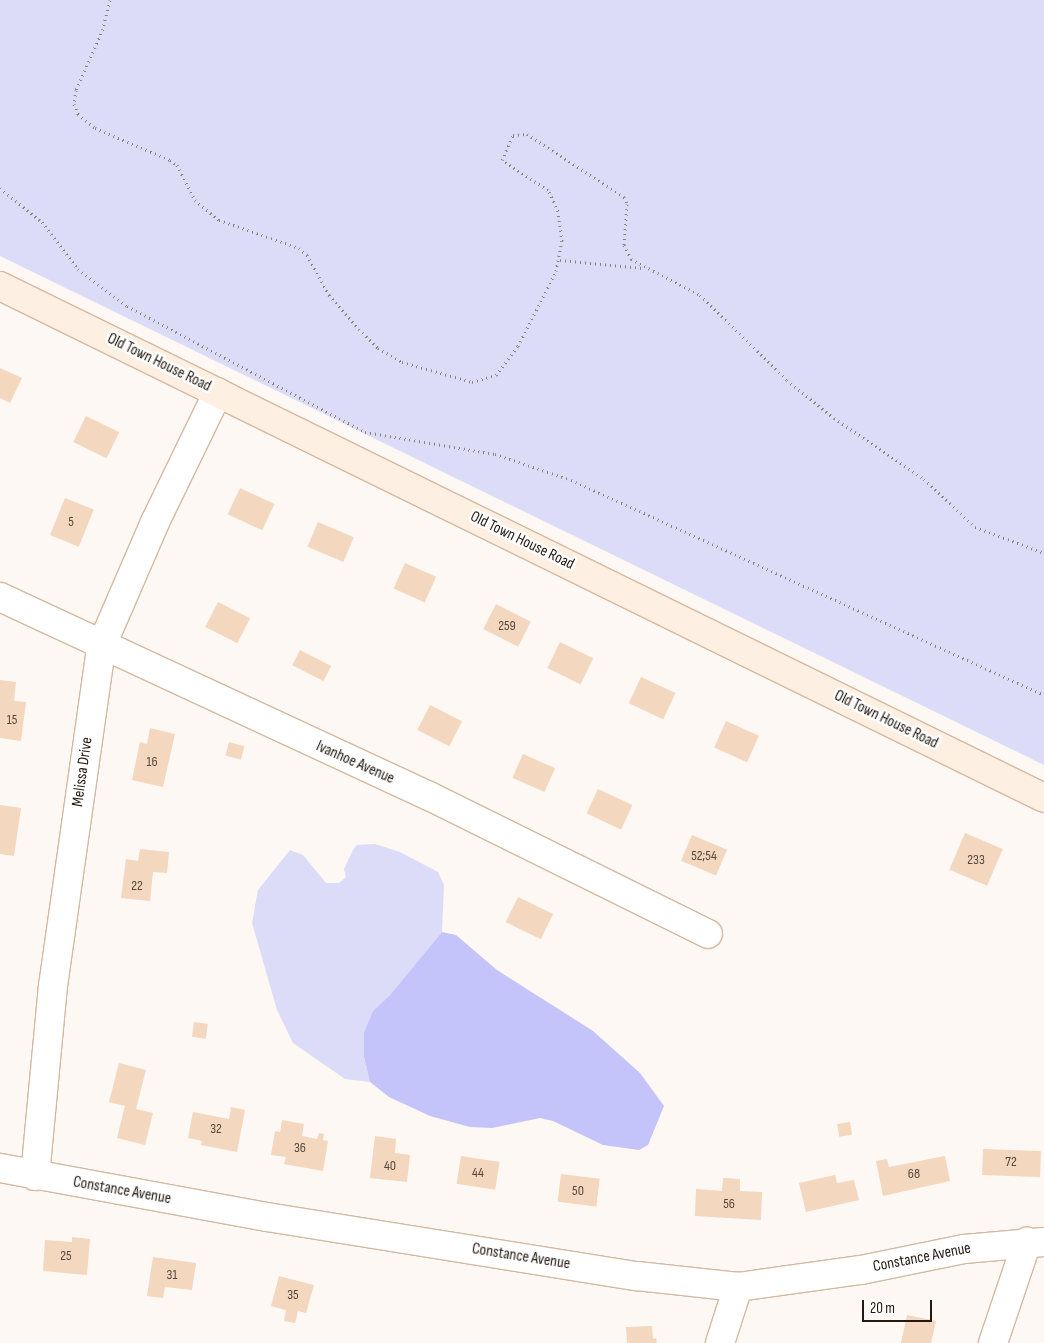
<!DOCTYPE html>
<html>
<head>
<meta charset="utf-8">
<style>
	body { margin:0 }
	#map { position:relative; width:1044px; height:1343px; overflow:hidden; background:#fdf8f3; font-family:"Sofia Sans Condensed",sans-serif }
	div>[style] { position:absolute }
	.green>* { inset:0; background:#dcdcf8 }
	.water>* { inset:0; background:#c4c3fa }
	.building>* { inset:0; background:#f3d7be; transform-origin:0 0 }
	.path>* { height:3px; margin-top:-1.5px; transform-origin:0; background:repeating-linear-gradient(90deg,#8b847c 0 1px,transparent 0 5px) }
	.roads { filter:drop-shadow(1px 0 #d4b9a1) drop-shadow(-1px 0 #d4b9a1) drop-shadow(0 1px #d4b9a1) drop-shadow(0 -1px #d4b9a1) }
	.street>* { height:28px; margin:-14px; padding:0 14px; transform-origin:14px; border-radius:14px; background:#fff }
	.secondary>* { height:28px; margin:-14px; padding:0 14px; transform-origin:14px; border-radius:14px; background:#fdefe2 }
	span { translate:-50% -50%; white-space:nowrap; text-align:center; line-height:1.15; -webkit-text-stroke:5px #fff; paint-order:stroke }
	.number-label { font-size:14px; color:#57483c }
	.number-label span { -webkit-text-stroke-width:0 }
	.street-label { font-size:16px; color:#231910 }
	.scale { position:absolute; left:862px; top:1300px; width:70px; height:22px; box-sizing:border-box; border:2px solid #231910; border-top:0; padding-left:6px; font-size:15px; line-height:18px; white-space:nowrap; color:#231910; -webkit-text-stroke:4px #fff; paint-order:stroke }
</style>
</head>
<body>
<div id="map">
	<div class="green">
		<i style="clip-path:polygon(0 0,1044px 0,1044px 765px,0 256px)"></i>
		<i style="clip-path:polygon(375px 844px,400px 852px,438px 872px,444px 885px,442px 932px,390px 995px,373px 1011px,364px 1057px,370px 1082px,345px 1079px,293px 1043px,277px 1010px,252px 923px,258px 890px,290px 850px,303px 855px,326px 883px,339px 883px,346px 877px,344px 869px,353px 850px,357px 845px)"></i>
	</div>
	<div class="water">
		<i style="clip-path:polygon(442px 932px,456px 935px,497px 970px,593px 1031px,640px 1073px,664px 1106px,648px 1145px,639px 1150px,603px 1145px,553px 1121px,540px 1118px,492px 1128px,470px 1127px,430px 1116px,389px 1097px,370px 1082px,364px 1057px,364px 1033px,373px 1011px,390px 995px)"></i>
	</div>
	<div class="building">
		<i style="clip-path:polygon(0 368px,22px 378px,10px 403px,0 398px)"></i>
		<i style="left:86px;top:416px;width:37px;height:29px;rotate:26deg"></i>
		<i style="left:240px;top:488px;width:38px;height:29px;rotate:25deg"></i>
		<i style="left:65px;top:498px;width:31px;height:40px;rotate:22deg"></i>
		<i style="left:318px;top:522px;width:39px;height:27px;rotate:23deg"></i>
		<i style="left:405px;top:563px;width:34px;height:28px;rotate:24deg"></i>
		<i style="left:218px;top:602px;width:36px;height:28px;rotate:27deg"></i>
		<i style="left:496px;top:604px;width:39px;height:28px;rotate:27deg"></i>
		<i style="left:560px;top:642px;width:37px;height:29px;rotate:26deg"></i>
		<i style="left:300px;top:650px;width:35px;height:17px;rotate:27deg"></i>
		<i style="left:641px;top:677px;width:38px;height:29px;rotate:25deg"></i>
		<i style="clip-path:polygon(0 680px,16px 682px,14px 701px,26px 702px,21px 741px,0 738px)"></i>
		<i style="left:430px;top:705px;width:36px;height:28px;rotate:27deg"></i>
		<i style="left:726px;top:721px;width:36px;height:29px;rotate:24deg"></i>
		<i style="clip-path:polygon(150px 728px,175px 734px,163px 787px,132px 780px,140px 742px,147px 744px)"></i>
		<i style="left:229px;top:742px;width:16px;height:14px;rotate:15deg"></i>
		<i style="left:523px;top:754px;width:35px;height:26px;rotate:24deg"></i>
		<i style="left:598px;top:789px;width:38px;height:27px;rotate:25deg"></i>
		<i style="clip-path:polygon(0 805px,21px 808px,14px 856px,0 854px)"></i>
		<i style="left:965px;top:833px;width:41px;height:40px;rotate:23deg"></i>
		<i style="left:692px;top:835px;width:38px;height:28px;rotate:23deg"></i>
		<i style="clip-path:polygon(140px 849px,169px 852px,167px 873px,153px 872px,150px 901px,121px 898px,126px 859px,138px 861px)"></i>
		<i style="left:518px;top:897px;width:39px;height:28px;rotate:26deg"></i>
		<i style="left:194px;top:1022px;width:14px;height:15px;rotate:8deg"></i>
		<i style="clip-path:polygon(119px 1063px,146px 1070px,136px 1109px,153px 1113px,145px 1145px,117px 1138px,125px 1106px,109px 1102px)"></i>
		<i style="clip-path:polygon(231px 1107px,245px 1110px,237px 1152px,201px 1145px,202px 1141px,188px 1138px,193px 1112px,229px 1119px)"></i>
		<i style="clip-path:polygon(282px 1120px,304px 1124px,302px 1136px,317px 1139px,319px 1133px,324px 1134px,323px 1140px,328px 1141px,323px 1171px,284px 1164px,286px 1157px,271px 1155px,275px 1131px,280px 1132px)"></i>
		<i style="left:850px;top:1122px;width:13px;height:13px;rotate:81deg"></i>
		<i style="clip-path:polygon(375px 1136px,396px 1139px,395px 1153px,410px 1155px,407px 1182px,370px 1178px)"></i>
		<i style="left:983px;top:1149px;width:58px;height:26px;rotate:2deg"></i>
		<i style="left:461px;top:1156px;width:39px;height:28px;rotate:9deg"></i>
		<i style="clip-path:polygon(945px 1156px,950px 1181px,883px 1196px,876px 1161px,887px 1159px,889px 1167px)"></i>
		<i style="left:561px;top:1174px;width:39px;height:28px;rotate:7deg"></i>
		<i style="clip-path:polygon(835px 1175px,837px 1183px,854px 1180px,859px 1200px,806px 1212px,799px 1183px)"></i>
		<i style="clip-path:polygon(723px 1178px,740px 1179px,740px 1191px,762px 1192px,761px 1220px,695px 1216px,696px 1189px,722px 1191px)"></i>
		<i style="clip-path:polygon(72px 1237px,90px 1239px,87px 1275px,43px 1271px,45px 1240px,72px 1242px)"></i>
		<i style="clip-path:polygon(153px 1257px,196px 1263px,192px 1290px,165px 1287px,163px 1298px,147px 1296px)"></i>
		<i style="clip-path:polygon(279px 1276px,314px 1285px,306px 1313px,298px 1311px,295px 1323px,284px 1321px,286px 1310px,271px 1306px)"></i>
		<i style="clip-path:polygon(907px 1315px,936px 1321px,931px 1343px,901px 1343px)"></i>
		<i style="clip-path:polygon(652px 1326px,653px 1339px,656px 1338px,657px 1343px,627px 1343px,626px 1327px)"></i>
	</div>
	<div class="path">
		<i style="left:110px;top:0;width:30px;rotate:104deg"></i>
		<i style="left:103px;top:29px;width:67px;rotate:113.9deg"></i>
		<i style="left:76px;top:90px;width:14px;rotate:98deg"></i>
		<i style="left:74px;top:104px;width:11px;rotate:68deg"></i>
		<i style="left:78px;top:114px;width:22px;rotate:39deg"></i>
		<i style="left:95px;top:128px;width:82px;rotate:23.1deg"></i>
		<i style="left:170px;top:160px;width:9px;rotate:36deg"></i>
		<i style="left:177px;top:165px;width:39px;rotate:63deg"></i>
		<i style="left:195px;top:200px;width:31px;rotate:40deg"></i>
		<i style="left:219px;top:220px;width:85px;rotate:19.3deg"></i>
		<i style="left:299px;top:248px;width:11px;rotate:41deg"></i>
		<i style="left:307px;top:255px;width:46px;rotate:61.2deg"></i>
		<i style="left:329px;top:295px;width:45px;rotate:48.6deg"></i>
		<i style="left:359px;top:329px;width:27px;rotate:45deg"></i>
		<i style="left:378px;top:348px;width:28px;rotate:30deg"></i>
		<i style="left:402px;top:362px;width:73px;rotate:15.9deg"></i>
		<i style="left:472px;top:382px;width:25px;rotate:-16deg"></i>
		<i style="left:496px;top:375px;width:36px;rotate:-53deg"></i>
		<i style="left:518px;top:346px;width:84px;rotate:-63.1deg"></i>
		<i style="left:556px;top:271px;width:31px;rotate:-79deg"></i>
		<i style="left:562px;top:241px;width:30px;rotate:-98deg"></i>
		<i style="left:558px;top:211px;width:23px;rotate:-115deg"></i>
		<i style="left:548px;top:190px;width:55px;rotate:-146.9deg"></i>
		<i style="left:502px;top:160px;width:27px;rotate:-66deg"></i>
		<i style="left:513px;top:135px;width:14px;rotate:-4deg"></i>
		<i style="left:527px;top:134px;width:116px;rotate:33deg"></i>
		<i style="left:624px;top:197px;width:8px;rotate:67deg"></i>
		<i style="left:627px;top:204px;width:41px;rotate:94.2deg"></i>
		<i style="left:624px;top:245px;width:16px;rotate:63deg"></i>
		<i style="left:631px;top:259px;width:78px;rotate:27.6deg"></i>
		<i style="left:700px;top:295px;width:122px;rotate:44.3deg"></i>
		<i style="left:787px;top:380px;width:60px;rotate:39deg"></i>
		<i style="left:834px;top:418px;width:109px;rotate:34.1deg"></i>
		<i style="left:924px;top:479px;width:70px;rotate:43.3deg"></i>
		<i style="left:975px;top:527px;width:74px;rotate:20.6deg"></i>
		<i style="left:0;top:188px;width:54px;rotate:39deg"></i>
		<i style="left:42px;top:222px;width:59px;rotate:52.5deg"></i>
		<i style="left:78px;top:269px;width:61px;rotate:37.1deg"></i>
		<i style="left:127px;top:306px;width:269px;rotate:27.9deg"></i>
		<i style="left:365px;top:432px;width:132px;rotate:9.6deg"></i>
		<i style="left:495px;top:454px;width:80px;rotate:18.9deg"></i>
		<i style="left:571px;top:480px;width:520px;rotate:24.44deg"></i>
		<i style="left:560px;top:260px;width:83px;rotate:5.5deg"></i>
	</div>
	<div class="roads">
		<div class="street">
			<i style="left:0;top:597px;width:473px;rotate:24.9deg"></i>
			<i style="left:429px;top:796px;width:311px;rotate:26.3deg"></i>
			<i style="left:0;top:1168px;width:271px;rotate:10.4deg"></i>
			<i style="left:267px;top:1217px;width:375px;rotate:9.1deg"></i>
			<i style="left:637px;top:1276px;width:102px;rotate:6.2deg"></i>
			<i style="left:738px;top:1287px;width:124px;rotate:-7.9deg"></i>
			<i style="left:861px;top:1270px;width:105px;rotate:-11.5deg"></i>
			<i style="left:964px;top:1249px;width:80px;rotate:-5deg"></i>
			<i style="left:35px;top:1176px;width:191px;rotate:-84.6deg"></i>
			<i style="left:53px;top:986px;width:342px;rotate:-81.9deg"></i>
			<i style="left:101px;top:647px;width:136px;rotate:-66.6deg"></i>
			<i style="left:155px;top:522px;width:144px;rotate:-64.1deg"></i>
			<i style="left:720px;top:1343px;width:59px;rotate:-72.2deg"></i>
			<i style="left:993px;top:1343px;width:107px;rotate:-71.4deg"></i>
		</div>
		<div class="secondary">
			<i style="left:0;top:286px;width:1163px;rotate:26.12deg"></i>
		</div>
	</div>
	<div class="number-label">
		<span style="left:71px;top:522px">5</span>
		<span style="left:507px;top:626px">259</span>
		<span style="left:12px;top:720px">15</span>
		<span style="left:152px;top:762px">16</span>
		<span style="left:704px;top:856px">52;54</span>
		<span style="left:976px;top:860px">233</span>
		<span style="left:137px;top:886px">22</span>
		<span style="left:216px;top:1129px">32</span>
		<span style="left:300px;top:1148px">36</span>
		<span style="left:1011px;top:1162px">72</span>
		<span style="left:390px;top:1166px">40</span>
		<span style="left:478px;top:1173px">44</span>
		<span style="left:914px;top:1174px">68</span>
		<span style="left:578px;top:1191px">50</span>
		<span style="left:729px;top:1204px">56</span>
		<span style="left:66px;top:1256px">25</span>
		<span style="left:172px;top:1275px">31</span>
		<span style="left:293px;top:1295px">35</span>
	</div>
	<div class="street-label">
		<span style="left:159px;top:363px;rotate:26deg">Old Town House Road</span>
		<span style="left:522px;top:541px;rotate:26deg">Old Town House Road</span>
		<span style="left:886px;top:720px;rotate:26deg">Old Town House Road</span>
		<span style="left:355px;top:763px;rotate:24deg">Ivanhoe Avenue</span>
		<span style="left:83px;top:772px;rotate:-82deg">Melissa Drive</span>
		<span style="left:122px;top:1191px;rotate:10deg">Constance Avenue</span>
		<span style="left:521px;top:1257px;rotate:9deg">Constance Avenue</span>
		<span style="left:922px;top:1258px;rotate:-11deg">Constance Avenue</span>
	</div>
	<div class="scale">20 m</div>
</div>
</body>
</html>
